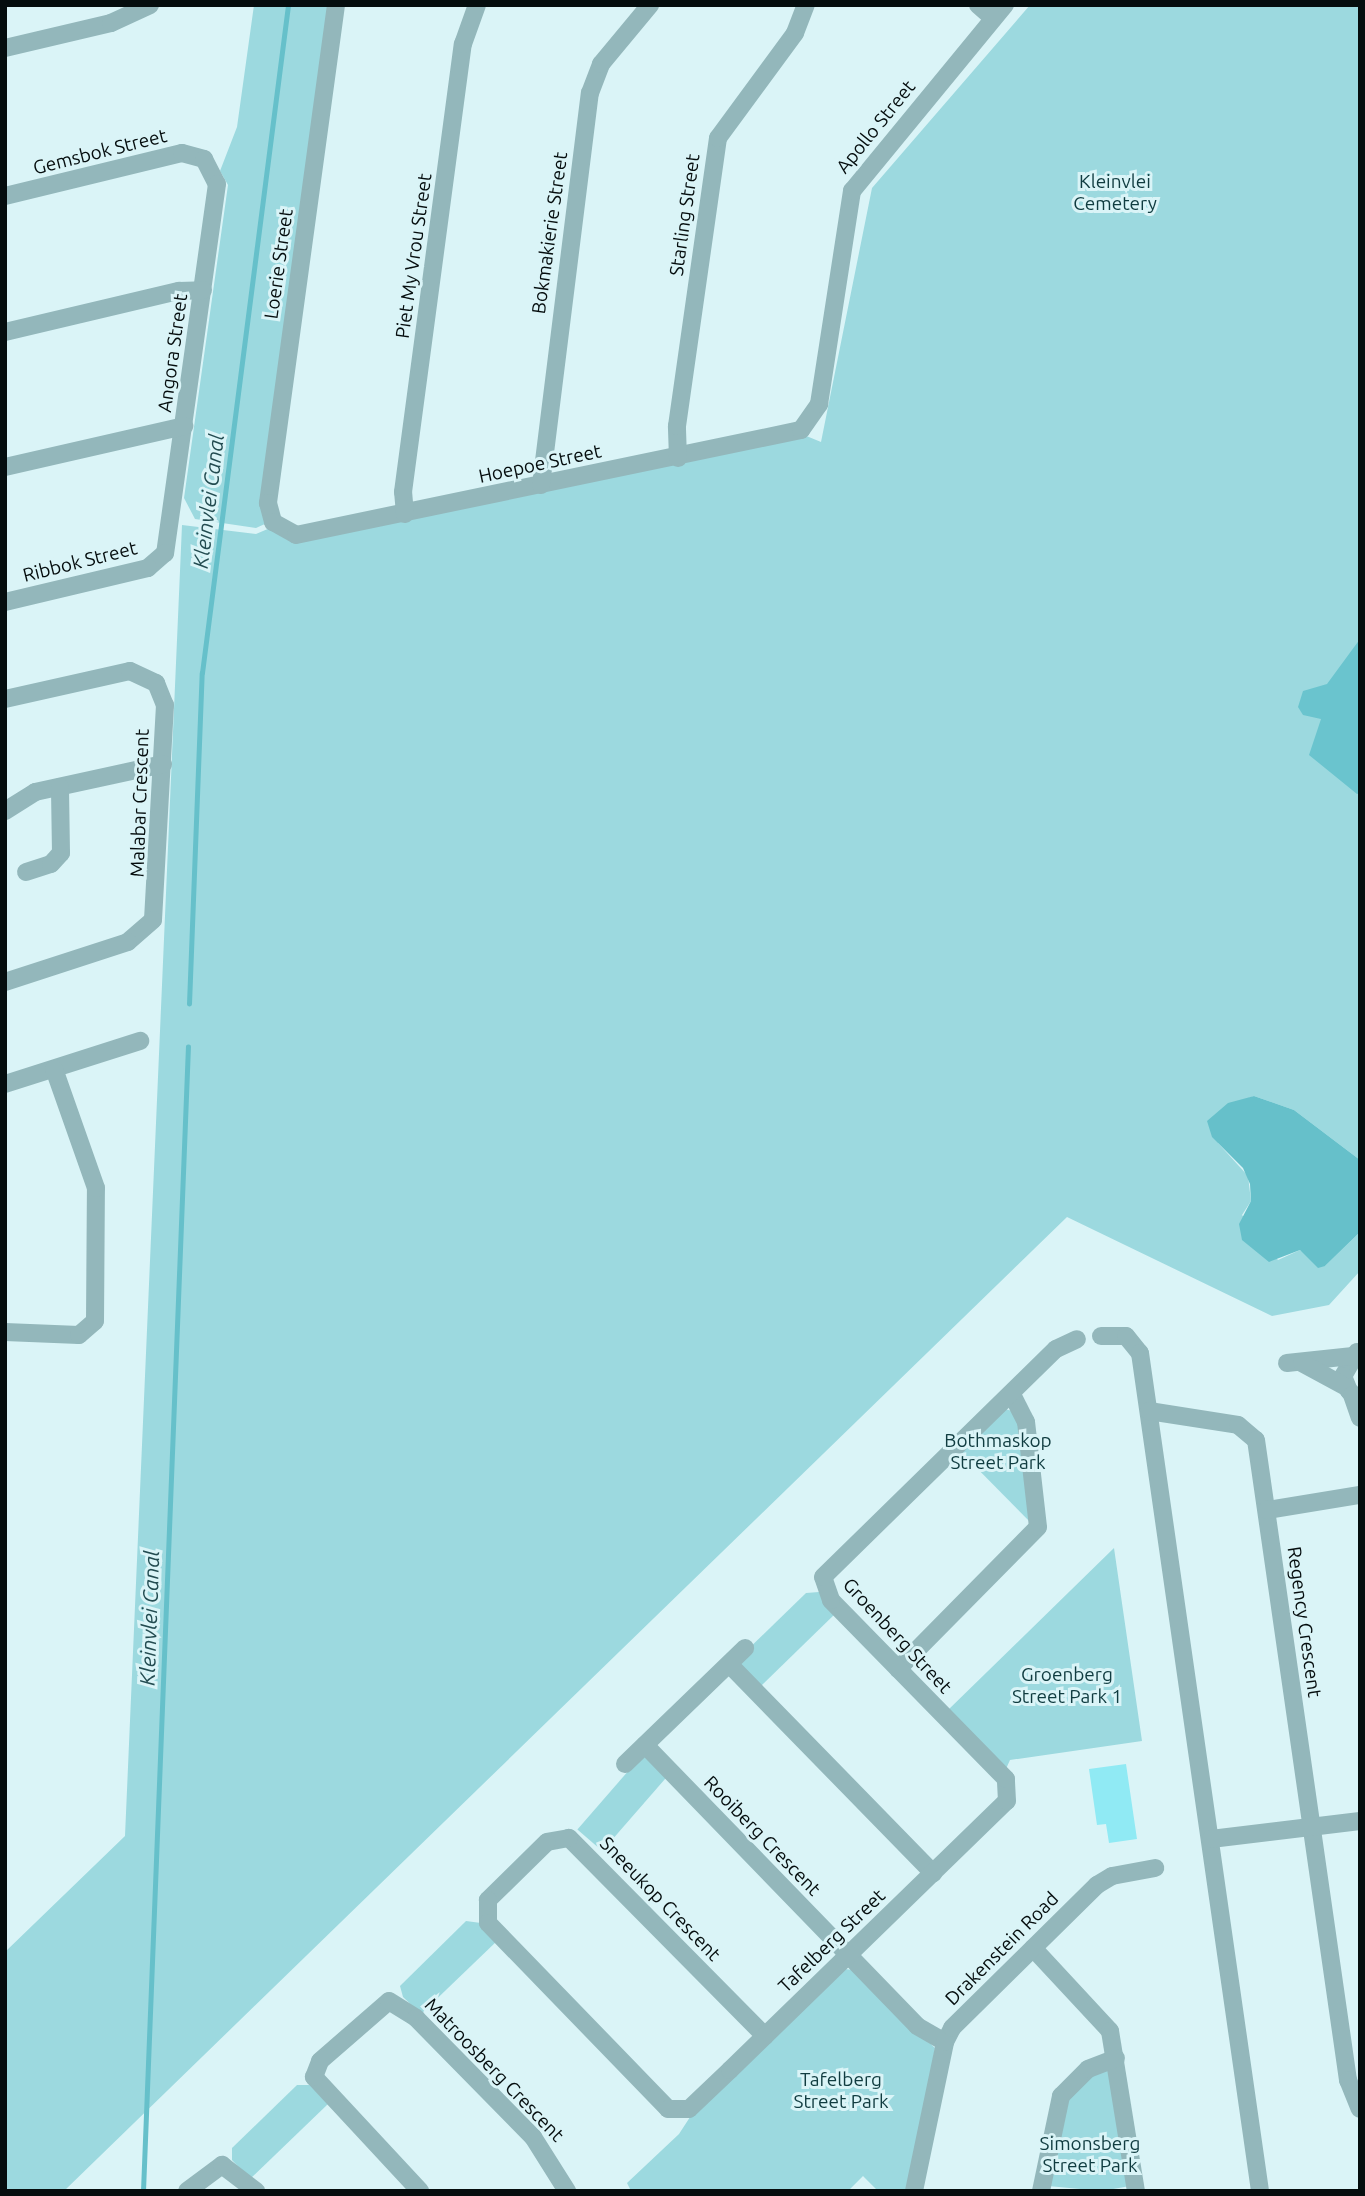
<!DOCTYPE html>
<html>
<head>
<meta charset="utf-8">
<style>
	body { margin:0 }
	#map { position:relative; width:1365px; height:2196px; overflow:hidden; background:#daf4f7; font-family:Ubuntu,sans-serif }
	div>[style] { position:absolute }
	.green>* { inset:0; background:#9cd9df; transform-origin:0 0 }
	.forest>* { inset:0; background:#6ac4ce }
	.water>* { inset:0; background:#66c0ca }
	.stream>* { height:4.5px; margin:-2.25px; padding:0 2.25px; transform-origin:2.25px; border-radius:2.25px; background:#66c0ca }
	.building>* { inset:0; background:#90eaf4 }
	.street>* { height:18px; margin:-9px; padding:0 9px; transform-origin:9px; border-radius:9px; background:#93b7bb }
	span { translate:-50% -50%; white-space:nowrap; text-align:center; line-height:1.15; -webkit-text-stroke:6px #daf4f7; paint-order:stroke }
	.street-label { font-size:19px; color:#050d0e }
	.park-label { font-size:19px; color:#103c40 }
	.water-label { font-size:21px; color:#234c51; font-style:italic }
	.frame { position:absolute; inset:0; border:7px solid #050d0e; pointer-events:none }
</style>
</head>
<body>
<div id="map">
	<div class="green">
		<i style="clip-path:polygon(254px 5px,330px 5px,267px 523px,256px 528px,195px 519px,184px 498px,228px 185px,220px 171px,237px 127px)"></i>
		<i style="clip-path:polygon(1030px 5px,1360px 5px,1360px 1160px,1294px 1110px,1254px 1096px,1246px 1099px,1218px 1143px,1248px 1176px,1251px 1201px,1242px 1215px,1278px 1260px,1300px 1250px,1325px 1266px,1360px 1232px,1360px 1271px,1329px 1305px,1272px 1316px,1067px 1217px,64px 2191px,5px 2191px,5px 1952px,125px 1836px,182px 525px,256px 534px,270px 528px,288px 540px,804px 435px,821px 442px,872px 188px)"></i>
		<i style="clip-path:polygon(1005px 1409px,1016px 1412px,1034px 1526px,959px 1450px)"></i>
		<i style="clip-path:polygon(1114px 1548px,1142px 1741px,1010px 1760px,1005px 1771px,947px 1711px)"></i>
		<i style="clip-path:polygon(819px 1592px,837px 1612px,760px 1687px,741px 1667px,742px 1655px,806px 1593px)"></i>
		<i style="left:643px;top:1754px;width:33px;height:100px;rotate:41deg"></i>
		<i style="clip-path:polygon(466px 1921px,481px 1923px,498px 1940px,421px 2014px,403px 1997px,400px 1986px)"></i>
		<i style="clip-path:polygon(845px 1969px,853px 1970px,935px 2048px,909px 2191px,878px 2191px,863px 2176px,848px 2191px,631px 2191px,627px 2183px,679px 2134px,692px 2114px)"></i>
		<i style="clip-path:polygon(1108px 2070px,1130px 2186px,1102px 2191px,1048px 2186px,1067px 2095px,1088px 2075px)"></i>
		<i style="clip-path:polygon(297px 2085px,310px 2085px,328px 2104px,250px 2179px,232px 2160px,232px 2148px)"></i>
	</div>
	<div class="forest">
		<i style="clip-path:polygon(1360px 639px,1360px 793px,1357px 794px,1309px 755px,1321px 719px,1303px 715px,1298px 707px,1303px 691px,1327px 684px)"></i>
	</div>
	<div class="water">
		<i style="clip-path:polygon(1254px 1096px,1294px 1110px,1360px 1160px,1360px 1232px,1325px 1266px,1318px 1268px,1300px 1250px,1269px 1262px,1242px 1240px,1239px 1224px,1251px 1201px,1250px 1184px,1243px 1168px,1212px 1137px,1207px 1121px,1228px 1103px)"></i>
	</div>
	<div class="stream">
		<i style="left:189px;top:1004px;width:331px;rotate:-87.8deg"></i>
		<i style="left:202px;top:673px;width:674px;rotate:-82.66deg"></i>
		<i style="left:143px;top:2191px;width:1145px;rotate:-87.75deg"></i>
	</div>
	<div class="building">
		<i style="clip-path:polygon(1126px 1764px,1137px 1839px,1109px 1843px,1106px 1824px,1097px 1825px,1089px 1769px)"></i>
	</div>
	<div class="street">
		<i style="left:336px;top:5px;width:503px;rotate:97.78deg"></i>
		<i style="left:268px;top:503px;width:20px;rotate:75deg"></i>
		<i style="left:273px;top:522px;width:26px;rotate:29deg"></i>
		<i style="left:296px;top:535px;width:516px;rotate:-11.75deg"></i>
		<i style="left:801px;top:430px;width:32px;rotate:-55deg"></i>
		<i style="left:819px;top:404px;width:216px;rotate:-81.2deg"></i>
		<i style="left:852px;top:191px;width:241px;rotate:-50.6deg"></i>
		<i style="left:978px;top:5px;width:20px;rotate:41deg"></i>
		<i style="left:5px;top:48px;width:109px;rotate:-13.3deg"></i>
		<i style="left:111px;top:23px;width:43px;rotate:-24.8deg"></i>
		<i style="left:5px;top:196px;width:182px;rotate:-13.7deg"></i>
		<i style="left:182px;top:153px;width:23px;rotate:15deg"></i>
		<i style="left:204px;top:159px;width:28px;rotate:63deg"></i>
		<i style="left:217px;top:184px;width:373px;rotate:98deg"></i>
		<i style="left:165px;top:553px;width:23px;rotate:139deg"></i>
		<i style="left:148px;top:568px;width:147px;rotate:166.6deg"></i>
		<i style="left:5px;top:332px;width:179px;rotate:-13.3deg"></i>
		<i style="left:179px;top:291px;width:24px;rotate:-2deg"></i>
		<i style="left:678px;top:458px;width:32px;rotate:-92deg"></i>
		<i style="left:677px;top:426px;width:291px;rotate:-81.9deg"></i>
		<i style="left:718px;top:138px;width:130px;rotate:-53.7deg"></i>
		<i style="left:795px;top:33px;width:30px;rotate:-69deg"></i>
		<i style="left:5px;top:467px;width:184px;rotate:-12.9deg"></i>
		<i style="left:541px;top:485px;width:395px;rotate:-82.9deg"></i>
		<i style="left:590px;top:93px;width:31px;rotate:-69deg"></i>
		<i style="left:601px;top:64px;width:77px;rotate:-50.3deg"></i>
		<i style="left:405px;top:514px;width:22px;rotate:-95deg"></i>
		<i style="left:403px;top:492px;width:452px;rotate:-82.4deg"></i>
		<i style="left:463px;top:44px;width:41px;rotate:-70.3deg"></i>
		<i style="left:5px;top:699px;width:128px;rotate:-12.6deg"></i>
		<i style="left:130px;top:671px;width:29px;rotate:25deg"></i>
		<i style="left:156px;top:683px;width:24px;rotate:68deg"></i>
		<i style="left:165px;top:705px;width:215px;rotate:93.2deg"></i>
		<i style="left:153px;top:920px;width:33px;rotate:139deg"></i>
		<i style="left:128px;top:942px;width:129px;rotate:162deg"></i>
		<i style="left:5px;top:811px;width:36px;rotate:-32deg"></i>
		<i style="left:35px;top:792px;width:131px;rotate:-12.3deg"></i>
		<i style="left:26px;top:872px;width:26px;rotate:-18deg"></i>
		<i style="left:51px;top:864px;width:15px;rotate:-48deg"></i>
		<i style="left:61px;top:853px;width:66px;rotate:-90.9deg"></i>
		<i style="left:5px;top:1084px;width:142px;rotate:-17.7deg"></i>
		<i style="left:5px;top:1332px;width:74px;rotate:2.3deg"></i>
		<i style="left:79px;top:1335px;width:21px;rotate:-41deg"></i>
		<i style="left:95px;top:1321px;width:133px;rotate:-89.6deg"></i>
		<i style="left:96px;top:1188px;width:126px;rotate:-109.4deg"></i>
		<i style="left:1101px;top:1336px;width:25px"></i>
		<i style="left:1126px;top:1336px;width:22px;rotate:51deg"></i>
		<i style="left:1140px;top:1353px;width:847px;rotate:81.85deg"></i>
		<i style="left:1357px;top:1352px;width:28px;rotate:120deg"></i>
		<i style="left:1343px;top:1376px;width:16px;rotate:68deg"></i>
		<i style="left:1349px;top:1391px;width:14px;rotate:39deg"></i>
		<i style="left:1287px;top:1363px;width:64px;rotate:-6.2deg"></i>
		<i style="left:1302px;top:1363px;width:50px;rotate:28.6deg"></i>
		<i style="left:1352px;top:1395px;width:24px;rotate:71deg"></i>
		<i style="left:1149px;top:1411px;width:90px;rotate:8.9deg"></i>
		<i style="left:1238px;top:1425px;width:23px;rotate:40deg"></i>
		<i style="left:1256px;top:1440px;width:647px;rotate:81.82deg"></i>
		<i style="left:1348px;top:2080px;width:31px;rotate:68deg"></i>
		<i style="left:1267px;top:1510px;width:94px;rotate:-9.2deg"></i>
		<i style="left:730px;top:1665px;width:291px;rotate:45.7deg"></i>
		<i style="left:898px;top:1669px;width:199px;rotate:-45.4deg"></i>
		<i style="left:1038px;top:1527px;width:106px;rotate:-96.5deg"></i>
		<i style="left:1026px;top:1422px;width:31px;rotate:-117deg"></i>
		<i style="left:645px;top:1745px;width:391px;rotate:45.9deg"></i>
		<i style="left:917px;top:2026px;width:32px;rotate:30deg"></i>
		<i style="left:625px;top:1764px;width:167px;rotate:-44deg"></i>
		<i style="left:1211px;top:1839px;width:150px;rotate:-6.9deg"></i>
		<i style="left:1033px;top:1948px;width:113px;rotate:47.1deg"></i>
		<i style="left:1110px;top:2031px;width:162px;rotate:80.8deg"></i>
		<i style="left:765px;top:2036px;width:279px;rotate:-134.7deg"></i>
		<i style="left:569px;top:1838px;width:22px;rotate:170deg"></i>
		<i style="left:547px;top:1842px;width:83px;rotate:135.5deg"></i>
		<i style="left:488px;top:1900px;width:23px;rotate:90deg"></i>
		<i style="left:488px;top:1923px;width:259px;rotate:45.9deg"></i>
		<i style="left:668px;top:2109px;width:21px"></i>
		<i style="left:689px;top:2109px;width:57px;rotate:-43.6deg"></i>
		<i style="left:730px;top:2070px;width:386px;rotate:-44.2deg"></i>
		<i style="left:1007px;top:1801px;width:22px;rotate:-93deg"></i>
		<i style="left:1006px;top:1779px;width:250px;rotate:-134.4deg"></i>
		<i style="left:831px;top:1600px;width:24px;rotate:-109deg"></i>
		<i style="left:823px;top:1577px;width:326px;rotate:-44.4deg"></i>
		<i style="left:1056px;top:1349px;width:23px;rotate:-25deg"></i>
		<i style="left:187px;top:2191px;width:44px;rotate:-36.6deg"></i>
		<i style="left:222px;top:2165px;width:43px;rotate:37.4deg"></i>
		<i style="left:420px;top:2191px;width:156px;rotate:-132.9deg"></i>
		<i style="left:314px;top:2077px;width:17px;rotate:-69deg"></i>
		<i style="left:320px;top:2061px;width:91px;rotate:-41deg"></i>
		<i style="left:389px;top:2001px;width:32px;rotate:32deg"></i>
		<i style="left:416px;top:2018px;width:167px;rotate:45.5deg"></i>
		<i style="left:533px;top:2137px;width:64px;rotate:57.8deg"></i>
		<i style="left:914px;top:2191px;width:152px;rotate:-78.2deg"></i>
		<i style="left:945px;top:2042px;width:16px;rotate:-63deg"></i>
		<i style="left:952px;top:2028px;width:204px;rotate:-44.6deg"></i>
		<i style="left:1097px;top:1885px;width:17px;rotate:-31deg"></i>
		<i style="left:1112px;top:1876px;width:44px;rotate:-10.5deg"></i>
		<i style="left:1041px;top:2191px;width:97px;rotate:-78.1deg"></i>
		<i style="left:1061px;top:2096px;width:38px;rotate:-45deg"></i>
		<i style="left:1088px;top:2069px;width:30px;rotate:-21deg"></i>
	</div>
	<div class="street-label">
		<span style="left:876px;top:127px;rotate:-51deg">Apollo Street</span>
		<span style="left:100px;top:152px;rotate:-14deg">Gemsbok Street</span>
		<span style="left:685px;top:215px;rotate:-82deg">Starling Street</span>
		<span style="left:550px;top:233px;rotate:-82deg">Bokmakierie Street</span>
		<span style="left:414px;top:256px;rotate:-82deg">Piet My Vrou Street</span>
		<span style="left:279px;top:264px;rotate:-82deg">Loerie Street</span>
		<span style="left:173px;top:353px;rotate:-82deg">Angora Street</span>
		<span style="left:540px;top:464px;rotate:-12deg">Hoepoe Street</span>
		<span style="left:80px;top:562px;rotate:-14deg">Ribbok Street</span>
		<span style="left:140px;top:803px;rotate:-88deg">Malabar Crescent</span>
		<span style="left:1304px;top:1622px;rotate:82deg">Regency Crescent</span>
		<span style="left:897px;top:1636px;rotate:47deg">Groenberg Street</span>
		<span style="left:762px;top:1836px;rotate:46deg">Rooiberg Crescent</span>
		<span style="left:660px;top:1899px;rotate:46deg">Sneeukop Crescent</span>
		<span style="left:832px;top:1941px;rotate:-44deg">Tafelberg Street</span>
		<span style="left:1002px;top:1949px;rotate:-45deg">Drakenstein Road</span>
		<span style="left:494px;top:2070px;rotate:46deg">Matroosberg Crescent</span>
	</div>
	<div class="park-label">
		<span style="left:1115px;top:193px">Kleinvlei<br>Cemetery</span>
		<span style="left:998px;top:1452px">Bothmaskop<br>Street Park</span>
		<span style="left:1067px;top:1686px">Groenberg<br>Street Park 1</span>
		<span style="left:841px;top:2091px">Tafelberg<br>Street Park</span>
		<span style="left:1090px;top:2155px">Simonsberg<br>Street Park</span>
	</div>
	<div class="water-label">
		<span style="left:208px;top:501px;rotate:-83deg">Kleinvlei Canal</span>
		<span style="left:149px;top:1618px;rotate:-88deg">Kleinvlei Canal</span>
	</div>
	<div class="frame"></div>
</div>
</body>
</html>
